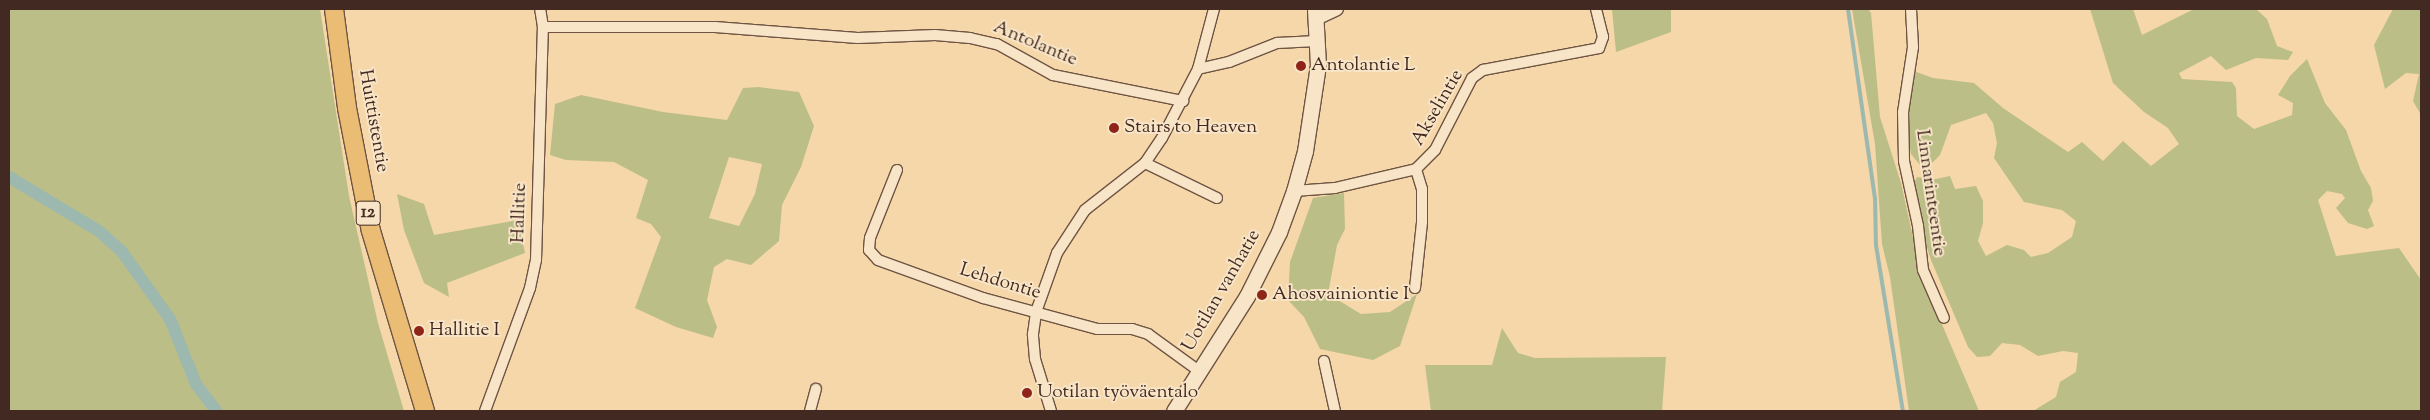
<!DOCTYPE html>
<html>
<head>
<meta charset="utf-8">
<style>
	body { margin:0 }
	#map { position:relative; width:2430px; height:420px; overflow:hidden; background:#f5d7a9; font-family:"Sorts Mill Goudy",serif }
	div>[style] { position:absolute }
	.green>* { inset:0; background:#bcbe87 }
	.stream>* { height:4px; margin:-2px; padding:0 2px; transform-origin:2px; border-radius:2px; background:#9db8ae }
	.canal>* { height:12px; margin:-6px; padding:0 6px; transform-origin:6px; border-radius:6px; background:#9db8ae }
	.roads { filter:drop-shadow(1px 0 #6f5443) drop-shadow(-1px 0 #6f5443) drop-shadow(0 1px #6f5443) drop-shadow(0 -1px #6f5443) }
	.minor>* { height:10px; margin:-5px; padding:0 5px; transform-origin:5px; border-radius:5px; background:#f8e5c7 }
	.tertiary>* { height:12px; margin:-6px; padding:0 6px; transform-origin:6px; border-radius:6px; background:#f8e5c7 }
	.secondary>* { height:15px; margin:-7.5px; padding:0 7.5px; transform-origin:7.5px; border-radius:7.5px; background:#f8e5c7 }
	.trunk>* { height:18px; margin:-9px; padding:0 9px; transform-origin:9px; border-radius:9px; background:#eabc74 }
	.dots>* { width:14px; height:14px; translate:-50% -50%; box-sizing:border-box; border:2px solid #f8e5c7; border-radius:50% }
	span { translate:-50% -50%; white-space:nowrap; text-align:center; line-height:1.15; -webkit-text-stroke:4px #f8e5c7; paint-order:stroke }
	.shield-label span { padding:1px 4px; background:#f8e5c7; border:1px solid; border-radius:4px; -webkit-text-stroke-width:0 }
	.shield-label { font-size:18px; color:#422921; font-weight:700 }
	.street-label { font-size:19px; color:#422921 }
	.poi-label { font-size:19px; color:#422921 }
	.left { translate:0 -50%; text-align:left }
	.frame { position:absolute; inset:0; border:10px solid #422921; pointer-events:none }
</style>
</head>
<body>
<div id="map">
	<div class="green">
		<i style="clip-path:polygon(9px 9px,320px 9px,349px 196px,378px 323px,404px 411px,9px 411px)"></i>
		<i style="clip-path:polygon(1612px 9px,1671px 9px,1671px 32px,1616px 52px)"></i>
		<i style="clip-path:polygon(1852px 9px,1868px 9px,1871px 13px,1880px 117px,1901px 183px,1916px 251px,1941px 322px,1979px 411px,1909px 411px,1890px 277px,1882px 244px,1875px 144px)"></i>
		<i style="clip-path:polygon(2090px 9px,2133px 9px,2142px 35px,2194px 9px,2256px 9px,2267px 19px,2277px 46px,2293px 52px,2288px 60px,2256px 58px,2226px 70px,2211px 56px,2179px 73px,2182px 79px,2232px 82px,2236px 88px,2237px 116px,2254px 129px,2292px 115px,2293px 103px,2278px 95px,2290px 76px,2307px 59px,2325px 103px,2346px 130px,2361px 171px,2371px 188px,2373px 201px,2368px 210px,2374px 226px,2367px 229px,2348px 223px,2336px 208px,2345px 198px,2342px 194px,2327px 191px,2318px 200px,2336px 256px,2399px 248px,2421px 280px,2421px 411px,2033px 411px,2056px 397px,2060px 382px,2076px 372px,2078px 353px,2063px 351px,2038px 356px,2020px 345px,2002px 343px,1990px 356px,1977px 357px,1968px 347px,1931px 260px,1918px 218px,1913px 185px,1917px 177px,1936px 179px,1950px 176px,1955px 189px,1976px 186px,1983px 201px,1983px 223px,1978px 241px,1986px 256px,2007px 245px,2024px 250px,2031px 257px,2048px 253px,2072px 237px,2076px 221px,2062px 210px,2024px 202px,1994px 158px,1997px 143px,1993px 123px,1986px 113px,1951px 125px,1940px 155px,1929px 166px,1920px 165px,1911px 154px,1902px 102px,1908px 69px,1933px 78px,1974px 83px,2003px 108px,2068px 152px,2082px 142px,2103px 161px,2123px 141px,2151px 166px,2179px 144px,2168px 128px,2144px 112px,2113px 83px)"></i>
		<i style="clip-path:polygon(2393px 9px,2421px 9px,2421px 115px,2413px 101px,2419px 74px,2406px 73px,2385px 89px,2374px 45px)"></i>
		<i style="clip-path:polygon(evenodd,759px 87px,799px 92px,814px 126px,801px 167px,782px 205px,779px 241px,751px 265px,727px 259px,714px 267px,707px 300px,717px 327px,713px 338px,676px 327px,635px 308px,661px 237px,651px 224px,636px 218px,648px 180px,614px 162px,566px 160px,550px 155px,555px 104px,581px 95px,663px 112px,727px 120px,743px 88px,759px 87px,729px 157px,762px 164px,755px 194px,739px 226px,709px 218px,729px 157px)"></i>
		<i style="clip-path:polygon(1344px 193px,1345px 229px,1337px 245px,1328px 294px,1361px 314px,1390px 312px,1417px 294px,1400px 346px,1373px 360px,1320px 349px,1304px 317px,1288px 300px,1290px 262px,1313px 198px)"></i>
		<i style="clip-path:polygon(397px 194px,424px 204px,434px 235px,518px 220px,525px 253px,447px 283px,449px 297px,424px 283px,404px 230px)"></i>
		<i style="clip-path:polygon(1502px 328px,1518px 353px,1535px 358px,1666px 357px,1662px 411px,1431px 411px,1425px 365px,1492px 365px)"></i>
	</div>
	<div class="stream">
		<i style="left:1848px;top:9px;width:191px;rotate:81.9deg"></i>
		<i style="left:1875px;top:198px;width:47px;rotate:88.8deg"></i>
		<i style="left:1876px;top:245px;width:168px;rotate:80.8deg"></i>
	</div>
	<div class="canal">
		<i style="left:9px;top:177px;width:105px;rotate:31deg"></i>
		<i style="left:99px;top:231px;width:31px;rotate:42deg"></i>
		<i style="left:122px;top:252px;width:82px;rotate:54.4deg"></i>
		<i style="left:170px;top:319px;width:70px;rotate:68.2deg"></i>
		<i style="left:196px;top:384px;width:34px;rotate:53deg"></i>
	</div>
	<div class="roads">
		<div class="minor">
			<i style="left:1911px;top:9px;width:38px;rotate:87deg"></i>
			<i style="left:1913px;top:47px;width:66px;rotate:98.7deg"></i>
			<i style="left:1903px;top:112px;width:49px;rotate:88.8deg"></i>
			<i style="left:1904px;top:161px;width:66px;rotate:77.8deg"></i>
			<i style="left:1918px;top:226px;width:44px;rotate:83.5deg"></i>
			<i style="left:1923px;top:270px;width:52px;rotate:66.4deg"></i>
			<i style="left:543px;top:27px;width:172px"></i>
			<i style="left:715px;top:27px;width:143px;rotate:4.4deg"></i>
			<i style="left:858px;top:38px;width:77px;rotate:-2.2deg"></i>
			<i style="left:935px;top:35px;width:35px;rotate:5deg"></i>
			<i style="left:970px;top:38px;width:28px;rotate:13deg"></i>
			<i style="left:997px;top:44px;width:64px;rotate:29deg"></i>
			<i style="left:1053px;top:75px;width:133px;rotate:11.3deg"></i>
			<i style="left:1198px;top:69px;width:32px;rotate:-13deg"></i>
			<i style="left:1229px;top:62px;width:52px;rotate:-21.6deg"></i>
			<i style="left:1277px;top:43px;width:40px;rotate:-2.9deg"></i>
			<i style="left:1145px;top:163px;width:80px;rotate:25.9deg"></i>
			<i style="left:897px;top:170px;width:73px;rotate:111.7deg"></i>
			<i style="left:870px;top:238px;width:12px;rotate:95deg"></i>
			<i style="left:869px;top:250px;width:13px;rotate:48deg"></i>
			<i style="left:878px;top:260px;width:112px;rotate:19.9deg"></i>
			<i style="left:983px;top:298px;width:118px;rotate:15.2deg"></i>
			<i style="left:1097px;top:329px;width:35px"></i>
			<i style="left:1132px;top:329px;width:17px;rotate:17deg"></i>
			<i style="left:1148px;top:334px;width:63px;rotate:36deg"></i>
			<i style="left:1294px;top:191px;width:41px;rotate:-4.2deg"></i>
			<i style="left:1335px;top:188px;width:83px;rotate:-13.2deg"></i>
			<i style="left:1416px;top:169px;width:27px;rotate:-45deg"></i>
			<i style="left:1435px;top:150px;width:81px;rotate:-62.8deg"></i>
			<i style="left:1472px;top:78px;width:14px;rotate:-36deg"></i>
			<i style="left:1483px;top:70px;width:118px;rotate:-10.7deg"></i>
			<i style="left:1599px;top:48px;width:12px;rotate:-70deg"></i>
			<i style="left:1603px;top:37px;width:29px;rotate:-104deg"></i>
			<i style="left:1415px;top:288px;width:66px;rotate:-83.9deg"></i>
			<i style="left:1422px;top:222px;width:33px;rotate:-90deg"></i>
			<i style="left:1422px;top:189px;width:21px;rotate:-107deg"></i>
			<i style="left:1324px;top:361px;width:51px;rotate:77.6deg"></i>
			<i style="left:485px;top:411px;width:131px;rotate:-69.9deg"></i>
			<i style="left:530px;top:288px;width:29px;rotate:-78deg"></i>
			<i style="left:536px;top:260px;width:233px;rotate:-88.3deg"></i>
			<i style="left:543px;top:27px;width:18px;rotate:-99deg"></i>
			<i style="left:810px;top:411px;width:23px;rotate:-75deg"></i>
			<i style="left:1051px;top:411px;width:54px;rotate:-107.1deg"></i>
			<i style="left:1035px;top:359px;width:25px;rotate:-95deg"></i>
			<i style="left:1033px;top:334px;width:22px;rotate:-82deg"></i>
			<i style="left:1036px;top:312px;width:63px;rotate:-70.4deg"></i>
			<i style="left:1057px;top:253px;width:51px;rotate:-56.9deg"></i>
			<i style="left:1085px;top:210px;width:76px;rotate:-38.1deg"></i>
			<i style="left:1145px;top:163px;width:30px;rotate:-56deg"></i>
			<i style="left:1162px;top:138px;width:78px;rotate:-62.4deg"></i>
			<i style="left:1198px;top:69px;width:62px;rotate:-75.1deg"></i>
		</div>
		<div class="tertiary">
			<i style="left:1316px;top:19px;width:23px;rotate:-25deg"></i>
		</div>
		<div class="secondary">
			<i style="left:1174px;top:411px;width:136px;rotate:-57.6deg"></i>
			<i style="left:1247px;top:296px;width:72px;rotate:-63.4deg"></i>
			<i style="left:1279px;top:232px;width:44px;rotate:-69.9deg"></i>
			<i style="left:1294px;top:191px;width:41px;rotate:-74.6deg"></i>
			<i style="left:1305px;top:151px;width:87px;rotate:-81.4deg"></i>
			<i style="left:1318px;top:65px;width:56px;rotate:-93.1deg"></i>
		</div>
		<div class="trunk">
			<i style="left:334px;top:9px;width:100px;rotate:82.5deg"></i>
			<i style="left:347px;top:108px;width:125px;rotate:79deg"></i>
			<i style="left:371px;top:231px;width:188px;rotate:73.3deg"></i>
		</div>
	</div>
	<div class="dots">
		<i style="left:1301px;top:66px;background:#8f2418"></i>
		<i style="left:1114px;top:128px;background:#8f2418"></i>
		<i style="left:1262px;top:295px;background:#8f2418"></i>
		<i style="left:419px;top:331px;background:#8f2418"></i>
		<i style="left:1027px;top:393px;background:#8f2418"></i>
	</div>
	<div class="shield-label">
		<span style="left:368px;top:213px">12</span>
	</div>
	<div class="street-label">
		<span style="left:1035px;top:44px;rotate:23deg">Antolantie</span>
		<span style="left:1438px;top:108px;rotate:-60deg">Akselintie</span>
		<span style="left:373px;top:121px;rotate:80deg">Huittistentie</span>
		<span style="left:1930px;top:193px;rotate:82deg">Linnarinteentie</span>
		<span style="left:520px;top:213px;rotate:-88deg">Hallitie</span>
		<span style="left:1000px;top:282px;rotate:17deg">Lehdontie</span>
		<span style="left:1222px;top:291px;rotate:-60deg">Uotilan vanhatie</span>
	</div>
	<div class="poi-label">
		<span class="left" style="left:1311px;top:66px">Antolantie L</span>
		<span class="left" style="left:1124px;top:128px">Stairs to Heaven</span>
		<span class="left" style="left:1272px;top:295px">Ahosvainiontie I</span>
		<span class="left" style="left:429px;top:331px">Hallitie I</span>
		<span class="left" style="left:1037px;top:393px">Uotilan työväentalo</span>
	</div>
	<div class="frame"></div>
</div>
</body>
</html>
